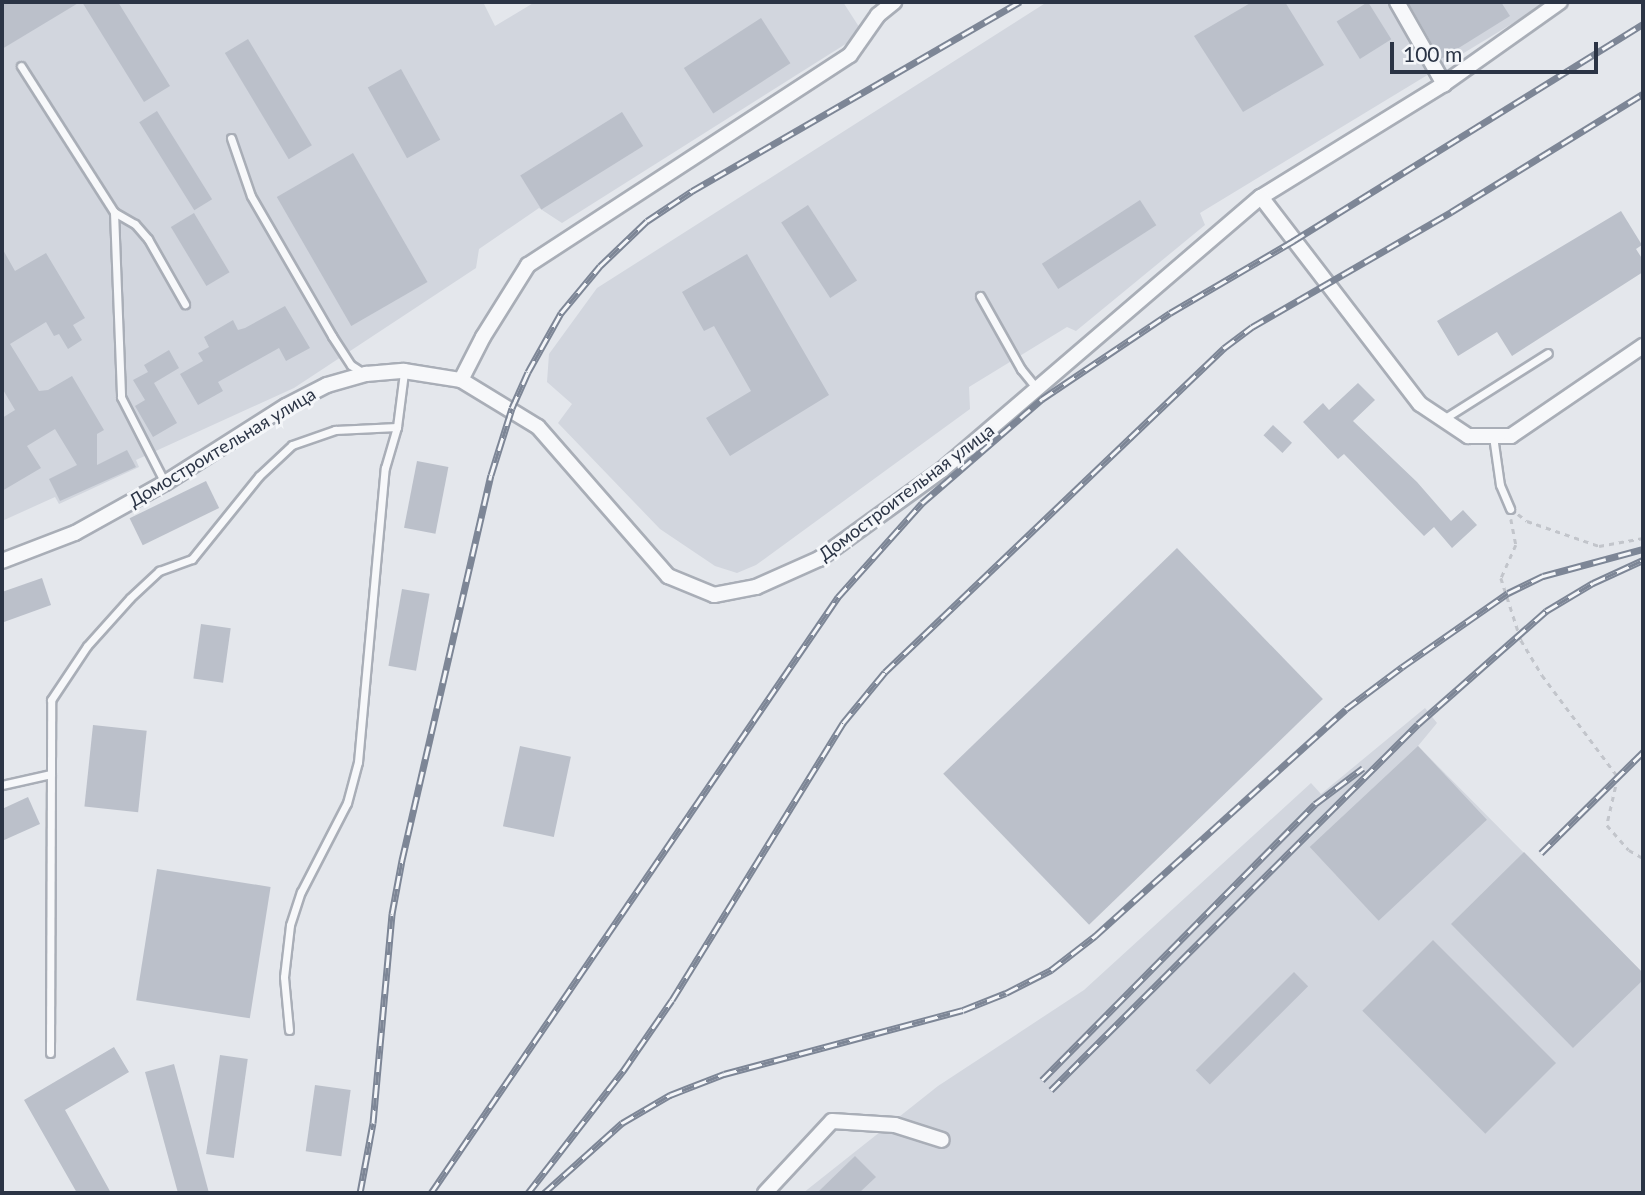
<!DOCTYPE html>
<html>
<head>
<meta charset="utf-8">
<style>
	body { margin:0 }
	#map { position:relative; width:1645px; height:1195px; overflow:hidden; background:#e4e7ec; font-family:Lato,sans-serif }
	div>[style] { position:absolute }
	.built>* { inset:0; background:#d2d6de }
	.building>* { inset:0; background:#bbc0ca; transform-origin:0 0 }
	.path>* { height:2.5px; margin-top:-1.25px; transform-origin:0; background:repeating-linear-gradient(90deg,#c2c5cb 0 5px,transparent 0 10px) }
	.roads { filter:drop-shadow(2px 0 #a9aeb7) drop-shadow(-2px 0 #a9aeb7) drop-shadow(0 2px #a9aeb7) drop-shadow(0 -2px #a9aeb7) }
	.service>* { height:7px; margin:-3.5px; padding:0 3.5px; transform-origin:3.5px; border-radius:3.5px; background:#f7f8fa }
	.minor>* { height:14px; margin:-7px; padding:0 7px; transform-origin:7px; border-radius:7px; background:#f7f8fa }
	.rail>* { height:7px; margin-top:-3.5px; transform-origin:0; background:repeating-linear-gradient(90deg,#f4f6f9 0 13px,#7d8696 0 26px); box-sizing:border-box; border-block:2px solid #7d8696 }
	span { translate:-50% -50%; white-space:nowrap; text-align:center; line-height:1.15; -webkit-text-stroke:6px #f4f6f9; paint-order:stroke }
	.street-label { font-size:18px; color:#2b3445 }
	.frame { position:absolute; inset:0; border:4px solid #2b3445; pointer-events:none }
	.scale { position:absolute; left:1390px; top:42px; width:208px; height:32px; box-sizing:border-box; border:4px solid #2b3445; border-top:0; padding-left:9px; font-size:21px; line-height:24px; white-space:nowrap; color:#2b3445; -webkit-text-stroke:5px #f4f6f9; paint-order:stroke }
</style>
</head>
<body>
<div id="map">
	<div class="built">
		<i style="clip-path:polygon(2px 2px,483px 2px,495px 26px,535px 2px,843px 2px,863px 33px,562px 223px,539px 208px,479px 249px,476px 268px,294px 388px,136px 460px,139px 467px,59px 504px,55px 497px,2px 521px)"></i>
		<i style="clip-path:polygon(1047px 2px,1548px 2px,1200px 213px,1205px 225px,1076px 331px,1067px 327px,969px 387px,970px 409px,756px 565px,737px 573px,715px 566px,660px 529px,558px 423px,572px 404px,547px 382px,549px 354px,597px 288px)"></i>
		<i style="clip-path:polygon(1425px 708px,1437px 723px,1418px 746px,1643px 973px,1643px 1193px,803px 1193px,938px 1086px,1084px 990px,1311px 783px,1321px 794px)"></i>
	</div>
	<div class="building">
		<i style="clip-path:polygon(2px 2px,80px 2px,2px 49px)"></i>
		<i style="clip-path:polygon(82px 2px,118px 2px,170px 86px,144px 102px)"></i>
		<i style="clip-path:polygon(1252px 2px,1285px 2px,1324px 65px,1243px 112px,1194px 36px)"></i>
		<i style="left:1368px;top:2px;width:44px;height:37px;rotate:58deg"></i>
		<i style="clip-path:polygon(1413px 2px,1501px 2px,1510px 16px,1441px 59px,1409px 4px)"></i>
		<i style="left:761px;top:18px;width:54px;height:92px;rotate:57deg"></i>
		<i style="left:248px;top:39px;width:124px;height:27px;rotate:59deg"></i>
		<i style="left:401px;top:69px;width:81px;height:38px;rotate:61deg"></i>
		<i style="left:157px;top:111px;width:104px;height:21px;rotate:58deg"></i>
		<i style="left:622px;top:112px;width:40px;height:120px;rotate:58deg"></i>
		<i style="left:353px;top:153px;width:149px;height:88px;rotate:60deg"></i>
		<i style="left:1140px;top:200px;width:30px;height:117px;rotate:57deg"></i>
		<i style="left:808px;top:205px;width:90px;height:32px;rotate:57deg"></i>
		<i style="clip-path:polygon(1621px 211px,1642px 245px,1636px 249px,1643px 260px,1643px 272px,1512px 356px,1497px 332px,1458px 356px,1437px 321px)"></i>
		<i style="left:194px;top:213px;width:69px;height:27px;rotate:59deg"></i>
		<i style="clip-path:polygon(2px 248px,15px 271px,46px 253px,85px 318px,73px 325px,82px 340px,68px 349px,59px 334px,54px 336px,46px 322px,10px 344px,39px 391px,48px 390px,72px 376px,104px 430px,97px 434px,97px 465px,127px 450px,136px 467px,60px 501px,49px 479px,77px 465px,55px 429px,27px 446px,41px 468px,2px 491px,2px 418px,15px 410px,2px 388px)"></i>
		<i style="clip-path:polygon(747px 254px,829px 395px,730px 456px,706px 418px,751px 391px,714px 326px,704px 331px,682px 292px)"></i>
		<i style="clip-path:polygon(285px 306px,310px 348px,286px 361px,279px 348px,218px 382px,223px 391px,198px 405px,180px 374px,203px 361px,198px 353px,209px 347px,204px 337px,233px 320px,238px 330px,245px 328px)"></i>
		<i style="clip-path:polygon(169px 350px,179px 368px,154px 383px,177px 423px,153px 437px,135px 406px,145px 400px,133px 380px,148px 372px,144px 365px)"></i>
		<i style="clip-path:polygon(1358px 383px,1375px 400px,1353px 421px,1417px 482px,1451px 521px,1463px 510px,1477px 525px,1452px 548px,1434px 527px,1424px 536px,1344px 454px,1338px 459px,1303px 422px,1323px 403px,1329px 410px)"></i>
		<i style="left:1273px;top:425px;width:26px;height:14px;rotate:43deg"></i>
		<i style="left:417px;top:461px;width:32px;height:68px;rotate:11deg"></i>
		<i style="left:206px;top:481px;width:30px;height:85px;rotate:64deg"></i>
		<i style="left:1177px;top:548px;width:210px;height:325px;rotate:46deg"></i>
		<i style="clip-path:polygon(42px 578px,51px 605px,4px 622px,2px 592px)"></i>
		<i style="left:402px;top:589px;width:28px;height:78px;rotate:10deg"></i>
		<i style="left:201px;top:624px;width:30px;height:55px;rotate:8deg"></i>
		<i style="left:93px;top:725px;width:54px;height:82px;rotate:6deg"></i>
		<i style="left:520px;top:746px;width:52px;height:82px;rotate:12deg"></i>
		<i style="left:1418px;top:746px;width:101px;height:148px;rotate:47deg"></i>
		<i style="clip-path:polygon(28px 797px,40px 824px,2px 841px,2px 809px)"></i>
		<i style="clip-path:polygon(1524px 852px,1643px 973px,1643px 980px,1573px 1048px,1451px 924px)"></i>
		<i style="left:157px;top:869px;width:115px;height:133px;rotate:9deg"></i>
		<i style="left:1433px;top:940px;width:174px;height:100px;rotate:45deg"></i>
		<i style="left:1294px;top:972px;width:20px;height:139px;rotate:45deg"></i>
		<i style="clip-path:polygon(114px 1047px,129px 1072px,65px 1110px,111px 1193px,77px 1193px,24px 1100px)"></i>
		<i style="left:220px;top:1055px;width:28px;height:100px;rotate:8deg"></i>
		<i style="clip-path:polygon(174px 1064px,198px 1152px,209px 1193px,178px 1193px,145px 1072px)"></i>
		<i style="left:315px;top:1085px;width:36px;height:67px;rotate:8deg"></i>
		<i style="clip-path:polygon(855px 1156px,876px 1177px,859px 1193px,817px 1193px)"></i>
	</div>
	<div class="path">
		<i style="left:1518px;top:514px;width:11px;rotate:38deg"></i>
		<i style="left:1527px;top:521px;width:76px;rotate:19.1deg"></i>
		<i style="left:1599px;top:546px;width:45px;rotate:-10.3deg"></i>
		<i style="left:1511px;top:519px;width:26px;rotate:79deg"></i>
		<i style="left:1516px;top:545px;width:36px;rotate:114deg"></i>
		<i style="left:1501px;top:578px;width:65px;rotate:72.1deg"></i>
		<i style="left:1521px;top:640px;width:41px;rotate:59deg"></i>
		<i style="left:1542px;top:675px;width:127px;rotate:53.3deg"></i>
		<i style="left:1618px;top:777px;width:49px;rotate:102.9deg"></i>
		<i style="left:1607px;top:825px;width:33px;rotate:49deg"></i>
		<i style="left:1629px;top:850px;width:16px;rotate:30deg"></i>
	</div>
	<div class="roads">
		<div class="service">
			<i style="left:21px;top:66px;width:173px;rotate:57.5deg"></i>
			<i style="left:114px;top:212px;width:185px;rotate:87.8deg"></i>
			<i style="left:121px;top:397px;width:97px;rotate:62.9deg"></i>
			<i style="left:231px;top:138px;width:61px;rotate:71deg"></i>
			<i style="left:251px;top:196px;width:162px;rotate:59.9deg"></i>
			<i style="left:332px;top:336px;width:35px;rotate:57deg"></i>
			<i style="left:351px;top:365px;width:17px;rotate:33deg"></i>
			<i style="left:114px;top:212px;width:24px;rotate:30deg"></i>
			<i style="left:135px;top:224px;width:20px;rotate:49deg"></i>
			<i style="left:148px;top:239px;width:75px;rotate:60.4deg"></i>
			<i style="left:980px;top:296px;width:84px;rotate:60.7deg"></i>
			<i style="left:1021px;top:369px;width:27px;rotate:51deg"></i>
			<i style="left:1442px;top:420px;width:125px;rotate:-32.3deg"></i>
			<i style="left:1493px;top:436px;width:49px;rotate:81.9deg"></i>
			<i style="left:1500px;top:485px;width:26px;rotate:67deg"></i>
			<i style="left:2px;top:785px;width:50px;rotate:-12.7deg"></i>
			<i style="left:289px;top:1030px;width:53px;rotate:-95.4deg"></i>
			<i style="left:284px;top:977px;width:52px;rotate:-83.4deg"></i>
			<i style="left:290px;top:925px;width:35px;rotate:-72deg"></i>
			<i style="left:301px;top:892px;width:100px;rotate:-62.7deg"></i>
			<i style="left:347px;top:803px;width:42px;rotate:-75deg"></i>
			<i style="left:358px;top:762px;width:295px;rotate:-84.8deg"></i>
			<i style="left:385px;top:468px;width:43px;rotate:-73.7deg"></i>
			<i style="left:397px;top:427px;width:55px;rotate:-82.7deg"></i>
			<i style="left:50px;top:1053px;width:353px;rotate:-89.8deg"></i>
			<i style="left:51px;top:700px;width:65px;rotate:-56.3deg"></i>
			<i style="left:87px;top:646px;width:64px;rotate:-48.1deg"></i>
			<i style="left:130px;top:598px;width:40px;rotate:-43deg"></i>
			<i style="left:159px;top:571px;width:35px;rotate:-20deg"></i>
			<i style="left:192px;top:559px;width:107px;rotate:-51.1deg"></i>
			<i style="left:259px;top:476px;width:45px;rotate:-43.2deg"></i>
			<i style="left:292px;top:445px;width:46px;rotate:-19.2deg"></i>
			<i style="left:335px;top:430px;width:62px;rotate:-2.8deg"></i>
		</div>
		<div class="minor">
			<i style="left:1397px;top:2px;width:95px;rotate:60.2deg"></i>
			<i style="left:1261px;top:197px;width:215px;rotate:-31.7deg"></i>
			<i style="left:1444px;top:84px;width:142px;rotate:-35.3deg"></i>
			<i style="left:461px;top:380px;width:48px;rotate:-62.9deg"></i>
			<i style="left:483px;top:337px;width:85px;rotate:-58deg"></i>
			<i style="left:528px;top:265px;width:384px;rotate:-33.1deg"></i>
			<i style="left:850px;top:55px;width:49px;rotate:-55deg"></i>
			<i style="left:878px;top:15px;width:21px;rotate:-39deg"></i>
			<i style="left:2px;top:561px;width:78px;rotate:-21deg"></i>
			<i style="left:75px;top:533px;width:103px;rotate:-29.1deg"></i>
			<i style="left:165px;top:483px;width:143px;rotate:-32.5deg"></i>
			<i style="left:286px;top:406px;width:46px;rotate:-27.1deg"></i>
			<i style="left:327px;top:385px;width:41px;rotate:-15.8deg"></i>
			<i style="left:366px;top:374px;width:38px;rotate:-5deg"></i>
			<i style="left:404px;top:371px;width:58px;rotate:9deg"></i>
			<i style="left:461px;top:380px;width:90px;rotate:31.4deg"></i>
			<i style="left:538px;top:427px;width:198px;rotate:48.9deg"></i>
			<i style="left:668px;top:576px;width:50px;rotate:22.4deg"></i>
			<i style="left:714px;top:595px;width:43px;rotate:-10.8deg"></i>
			<i style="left:756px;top:587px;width:69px;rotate:-24deg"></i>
			<i style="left:819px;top:559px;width:152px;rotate:-35.9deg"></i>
			<i style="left:942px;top:470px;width:420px;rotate:-40.6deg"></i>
			<i style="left:1261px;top:197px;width:261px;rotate:52.5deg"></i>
			<i style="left:1420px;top:404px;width:58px;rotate:33.7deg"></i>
			<i style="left:1468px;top:436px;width:43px"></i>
			<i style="left:1511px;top:436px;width:160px;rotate:-34.3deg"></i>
			<i style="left:765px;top:1193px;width:98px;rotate:-47.1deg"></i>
			<i style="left:832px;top:1121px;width:63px;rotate:3.6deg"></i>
			<i style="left:895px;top:1125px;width:49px;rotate:17.7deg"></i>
		</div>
	</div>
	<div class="rail">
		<i style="left:1541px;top:853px;width:144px;rotate:-44.7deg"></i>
		<i style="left:1042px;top:1080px;width:388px;rotate:-45.3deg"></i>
		<i style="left:1315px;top:804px;width:60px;rotate:-36.9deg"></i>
		<i style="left:1051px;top:1090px;width:518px;rotate:-44.92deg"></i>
		<i style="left:1418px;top:724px;width:171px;rotate:-41.4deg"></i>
		<i style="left:1546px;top:611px;width:55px;rotate:-30.8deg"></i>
		<i style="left:1593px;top:583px;width:55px;rotate:-24.7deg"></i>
		<i style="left:360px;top:1193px;width:71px;rotate:-79.5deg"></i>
		<i style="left:373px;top:1123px;width:210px;rotate:-84.8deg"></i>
		<i style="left:392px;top:914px;width:55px;rotate:-79.5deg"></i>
		<i style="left:402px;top:860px;width:395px;rotate:-77deg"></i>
		<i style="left:491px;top:475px;width:70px;rotate:-72.6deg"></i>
		<i style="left:512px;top:408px;width:39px;rotate:-66deg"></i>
		<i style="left:528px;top:372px;width:68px;rotate:-60.8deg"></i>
		<i style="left:561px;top:313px;width:61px;rotate:-50.3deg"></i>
		<i style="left:600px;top:266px;width:65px;rotate:-43.8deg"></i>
		<i style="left:647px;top:221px;width:54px;rotate:-33.7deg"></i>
		<i style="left:692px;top:191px;width:379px;rotate:-30deg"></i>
		<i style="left:431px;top:1193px;width:722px;rotate:-55.67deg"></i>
		<i style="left:838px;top:597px;width:126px;rotate:-48.2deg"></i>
		<i style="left:922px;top:503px;width:159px;rotate:-40.9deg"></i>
		<i style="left:1042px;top:399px;width:154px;rotate:-33.9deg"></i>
		<i style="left:1170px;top:313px;width:143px;rotate:-30.3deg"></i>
		<i style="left:1293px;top:241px;width:412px;rotate:-31.8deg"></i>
		<i style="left:528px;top:1193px;width:155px;rotate:-52.1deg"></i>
		<i style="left:623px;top:1071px;width:86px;rotate:-55.4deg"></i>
		<i style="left:672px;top:1000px;width:326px;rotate:-58.3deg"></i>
		<i style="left:843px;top:723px;width:66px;rotate:-50.5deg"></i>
		<i style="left:885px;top:672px;width:469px;rotate:-43.7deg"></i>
		<i style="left:1224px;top:348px;width:35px;rotate:-37deg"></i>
		<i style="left:1252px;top:327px;width:230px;rotate:-30deg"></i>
		<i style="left:1451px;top:212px;width:225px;rotate:-31.6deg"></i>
		<i style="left:544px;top:1193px;width:105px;rotate:-41.9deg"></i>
		<i style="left:622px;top:1123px;width:56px;rotate:-30.3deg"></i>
		<i style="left:670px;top:1095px;width:58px;rotate:-21.3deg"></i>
		<i style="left:724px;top:1074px;width:247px;rotate:-15deg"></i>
		<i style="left:963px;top:1010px;width:46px;rotate:-21.6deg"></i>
		<i style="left:1006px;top:993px;width:51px;rotate:-27.1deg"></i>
		<i style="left:1051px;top:970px;width:56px;rotate:-37.7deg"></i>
		<i style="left:1095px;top:936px;width:338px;rotate:-42.1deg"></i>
		<i style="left:1346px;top:709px;width:70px;rotate:-36.9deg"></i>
		<i style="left:1402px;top:667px;width:129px;rotate:-34.9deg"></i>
		<i style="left:1508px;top:593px;width:39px;rotate:-26deg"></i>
		<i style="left:1543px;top:576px;width:104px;rotate:-15.1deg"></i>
	</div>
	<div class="street-label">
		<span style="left:222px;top:447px;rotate:-31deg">Домостроительная улица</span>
		<span style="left:906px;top:492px;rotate:-37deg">Домостроительная улица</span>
	</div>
	<div class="frame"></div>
	<div class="scale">100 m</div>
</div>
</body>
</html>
